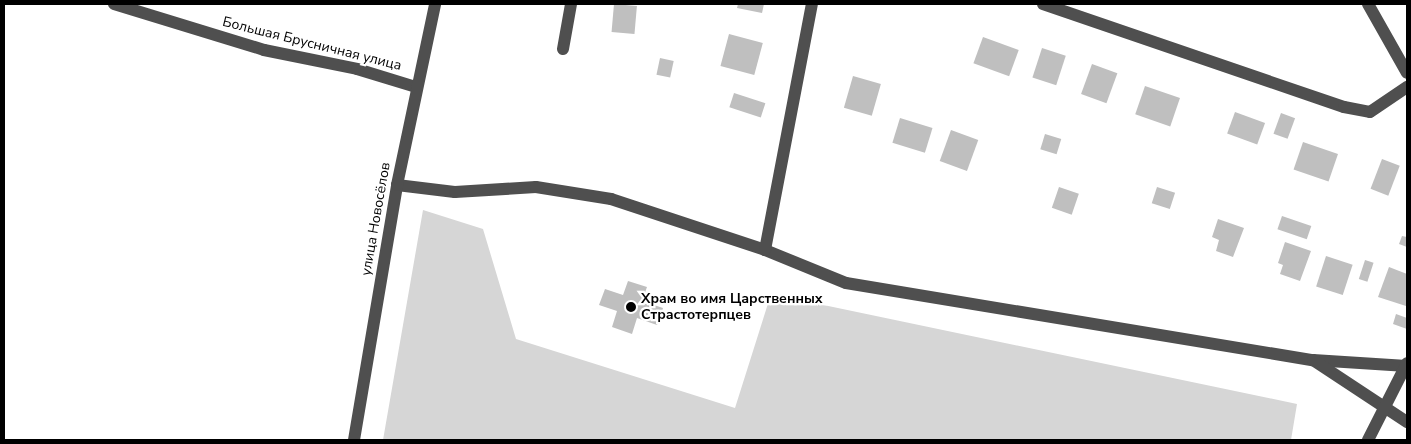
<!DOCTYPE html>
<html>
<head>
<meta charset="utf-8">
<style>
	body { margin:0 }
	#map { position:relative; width:1411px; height:444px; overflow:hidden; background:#fff; font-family:"Nunito Sans",sans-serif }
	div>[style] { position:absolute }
	.green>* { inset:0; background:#d6d6d6 }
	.building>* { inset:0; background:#bfbfbf; transform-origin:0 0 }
	.minor>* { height:12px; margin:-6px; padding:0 6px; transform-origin:6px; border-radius:6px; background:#4f4f4f }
	.dots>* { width:14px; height:14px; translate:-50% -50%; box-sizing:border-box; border:2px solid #fff; border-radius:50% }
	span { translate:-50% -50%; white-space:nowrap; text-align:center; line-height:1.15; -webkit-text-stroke:4.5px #fff; paint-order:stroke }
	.street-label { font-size:14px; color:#000 }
	.poi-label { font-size:14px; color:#000; font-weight:700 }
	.left { translate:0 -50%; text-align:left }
	.frame { position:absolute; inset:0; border:5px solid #000; pointer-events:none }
</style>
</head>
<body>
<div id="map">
	<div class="green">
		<i style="clip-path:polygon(423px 210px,483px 229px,516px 339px,735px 408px,771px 294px,1297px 404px,1291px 440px,383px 440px)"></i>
	</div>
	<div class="building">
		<i style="left:614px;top:4px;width:23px;height:28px;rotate:5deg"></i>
		<i style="clip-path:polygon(738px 4px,764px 4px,762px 13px,737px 8px)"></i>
		<i style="left:729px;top:34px;width:35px;height:33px;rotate:15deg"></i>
		<i style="left:983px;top:37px;width:38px;height:28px;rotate:20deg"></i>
		<i style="left:1042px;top:48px;width:25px;height:31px;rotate:18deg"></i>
		<i style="left:660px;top:58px;width:14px;height:17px;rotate:12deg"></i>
		<i style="left:1092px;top:64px;width:27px;height:32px;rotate:20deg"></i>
		<i style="left:853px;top:76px;width:29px;height:33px;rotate:16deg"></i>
		<i style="left:1145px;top:86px;width:37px;height:30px;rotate:19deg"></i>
		<i style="left:734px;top:93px;width:33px;height:15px;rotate:18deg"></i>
		<i style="left:1235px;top:112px;width:32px;height:23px;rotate:20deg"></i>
		<i style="left:1281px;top:113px;width:15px;height:22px;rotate:20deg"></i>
		<i style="left:900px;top:118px;width:34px;height:26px;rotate:17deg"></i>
		<i style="left:951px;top:130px;width:29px;height:33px;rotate:20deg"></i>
		<i style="left:1045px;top:134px;width:17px;height:16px;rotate:17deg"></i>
		<i style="left:1303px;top:142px;width:37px;height:29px;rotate:19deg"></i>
		<i style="left:1382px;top:159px;width:19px;height:32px;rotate:21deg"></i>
		<i style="left:1059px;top:187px;width:21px;height:22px;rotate:19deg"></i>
		<i style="left:1157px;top:187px;width:19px;height:17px;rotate:18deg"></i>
		<i style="left:1282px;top:216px;width:31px;height:14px;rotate:19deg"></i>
		<i style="clip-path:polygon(1218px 219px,1244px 228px,1233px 257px,1216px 251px,1219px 240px,1212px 237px)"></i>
		<i style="clip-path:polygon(1402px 236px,1407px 237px,1407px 247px,1399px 244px)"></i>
		<i style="clip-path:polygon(1285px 242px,1311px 251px,1300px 281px,1280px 274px,1283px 265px,1278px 263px)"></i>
		<i style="left:1326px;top:256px;width:28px;height:32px;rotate:18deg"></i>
		<i style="left:1365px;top:260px;width:9px;height:20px;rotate:18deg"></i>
		<i style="clip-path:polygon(1389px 267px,1407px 274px,1406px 306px,1378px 297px)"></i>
		<i style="clip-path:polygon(628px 281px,647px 287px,642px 301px,663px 308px,657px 325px,637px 318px,632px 334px,612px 327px,617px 311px,599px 305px,605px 289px,623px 295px)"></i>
		<i style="clip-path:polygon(1396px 314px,1407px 318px,1407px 329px,1393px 324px)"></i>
	</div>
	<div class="minor">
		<i style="left:114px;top:4px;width:157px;rotate:17deg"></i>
		<i style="left:264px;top:50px;width:95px;rotate:11.5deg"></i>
		<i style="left:357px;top:69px;width:62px;rotate:17deg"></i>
		<i style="left:1043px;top:4px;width:318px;rotate:18.9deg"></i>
		<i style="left:1344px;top:107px;width:26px;rotate:11deg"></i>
		<i style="left:1370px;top:112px;width:45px;rotate:-34deg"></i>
		<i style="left:1368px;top:4px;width:79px;rotate:60.5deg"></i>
		<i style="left:563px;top:49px;width:46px;rotate:-79.9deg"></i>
		<i style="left:397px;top:185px;width:58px;rotate:6.9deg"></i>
		<i style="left:455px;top:192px;width:81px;rotate:-3.5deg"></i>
		<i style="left:536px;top:187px;width:76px;rotate:9.1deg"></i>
		<i style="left:611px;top:199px;width:162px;rotate:18.3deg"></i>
		<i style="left:765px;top:250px;width:87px;rotate:22.2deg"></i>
		<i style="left:846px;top:283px;width:473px;rotate:9.4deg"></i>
		<i style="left:1313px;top:360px;width:94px;rotate:3.7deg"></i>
		<i style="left:765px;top:250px;width:250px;rotate:-79.2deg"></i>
		<i style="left:1313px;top:360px;width:113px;rotate:33.4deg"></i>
		<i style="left:354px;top:440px;width:259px;rotate:-80.4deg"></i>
		<i style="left:397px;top:185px;width:185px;rotate:-78.1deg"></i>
		<i style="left:1368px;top:440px;width:86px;rotate:-63.1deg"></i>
	</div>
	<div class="dots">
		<i style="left:631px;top:307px;background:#000"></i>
	</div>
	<div class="street-label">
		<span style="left:312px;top:44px;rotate:14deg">Большая Брусничная улица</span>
		<span style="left:376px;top:219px;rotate:-80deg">улица Новосёлов</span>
	</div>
	<div class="poi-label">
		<span class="left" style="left:641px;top:307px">Храм во имя Царственных<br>Страстотерпцев</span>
	</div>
	<div class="frame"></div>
</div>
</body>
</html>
